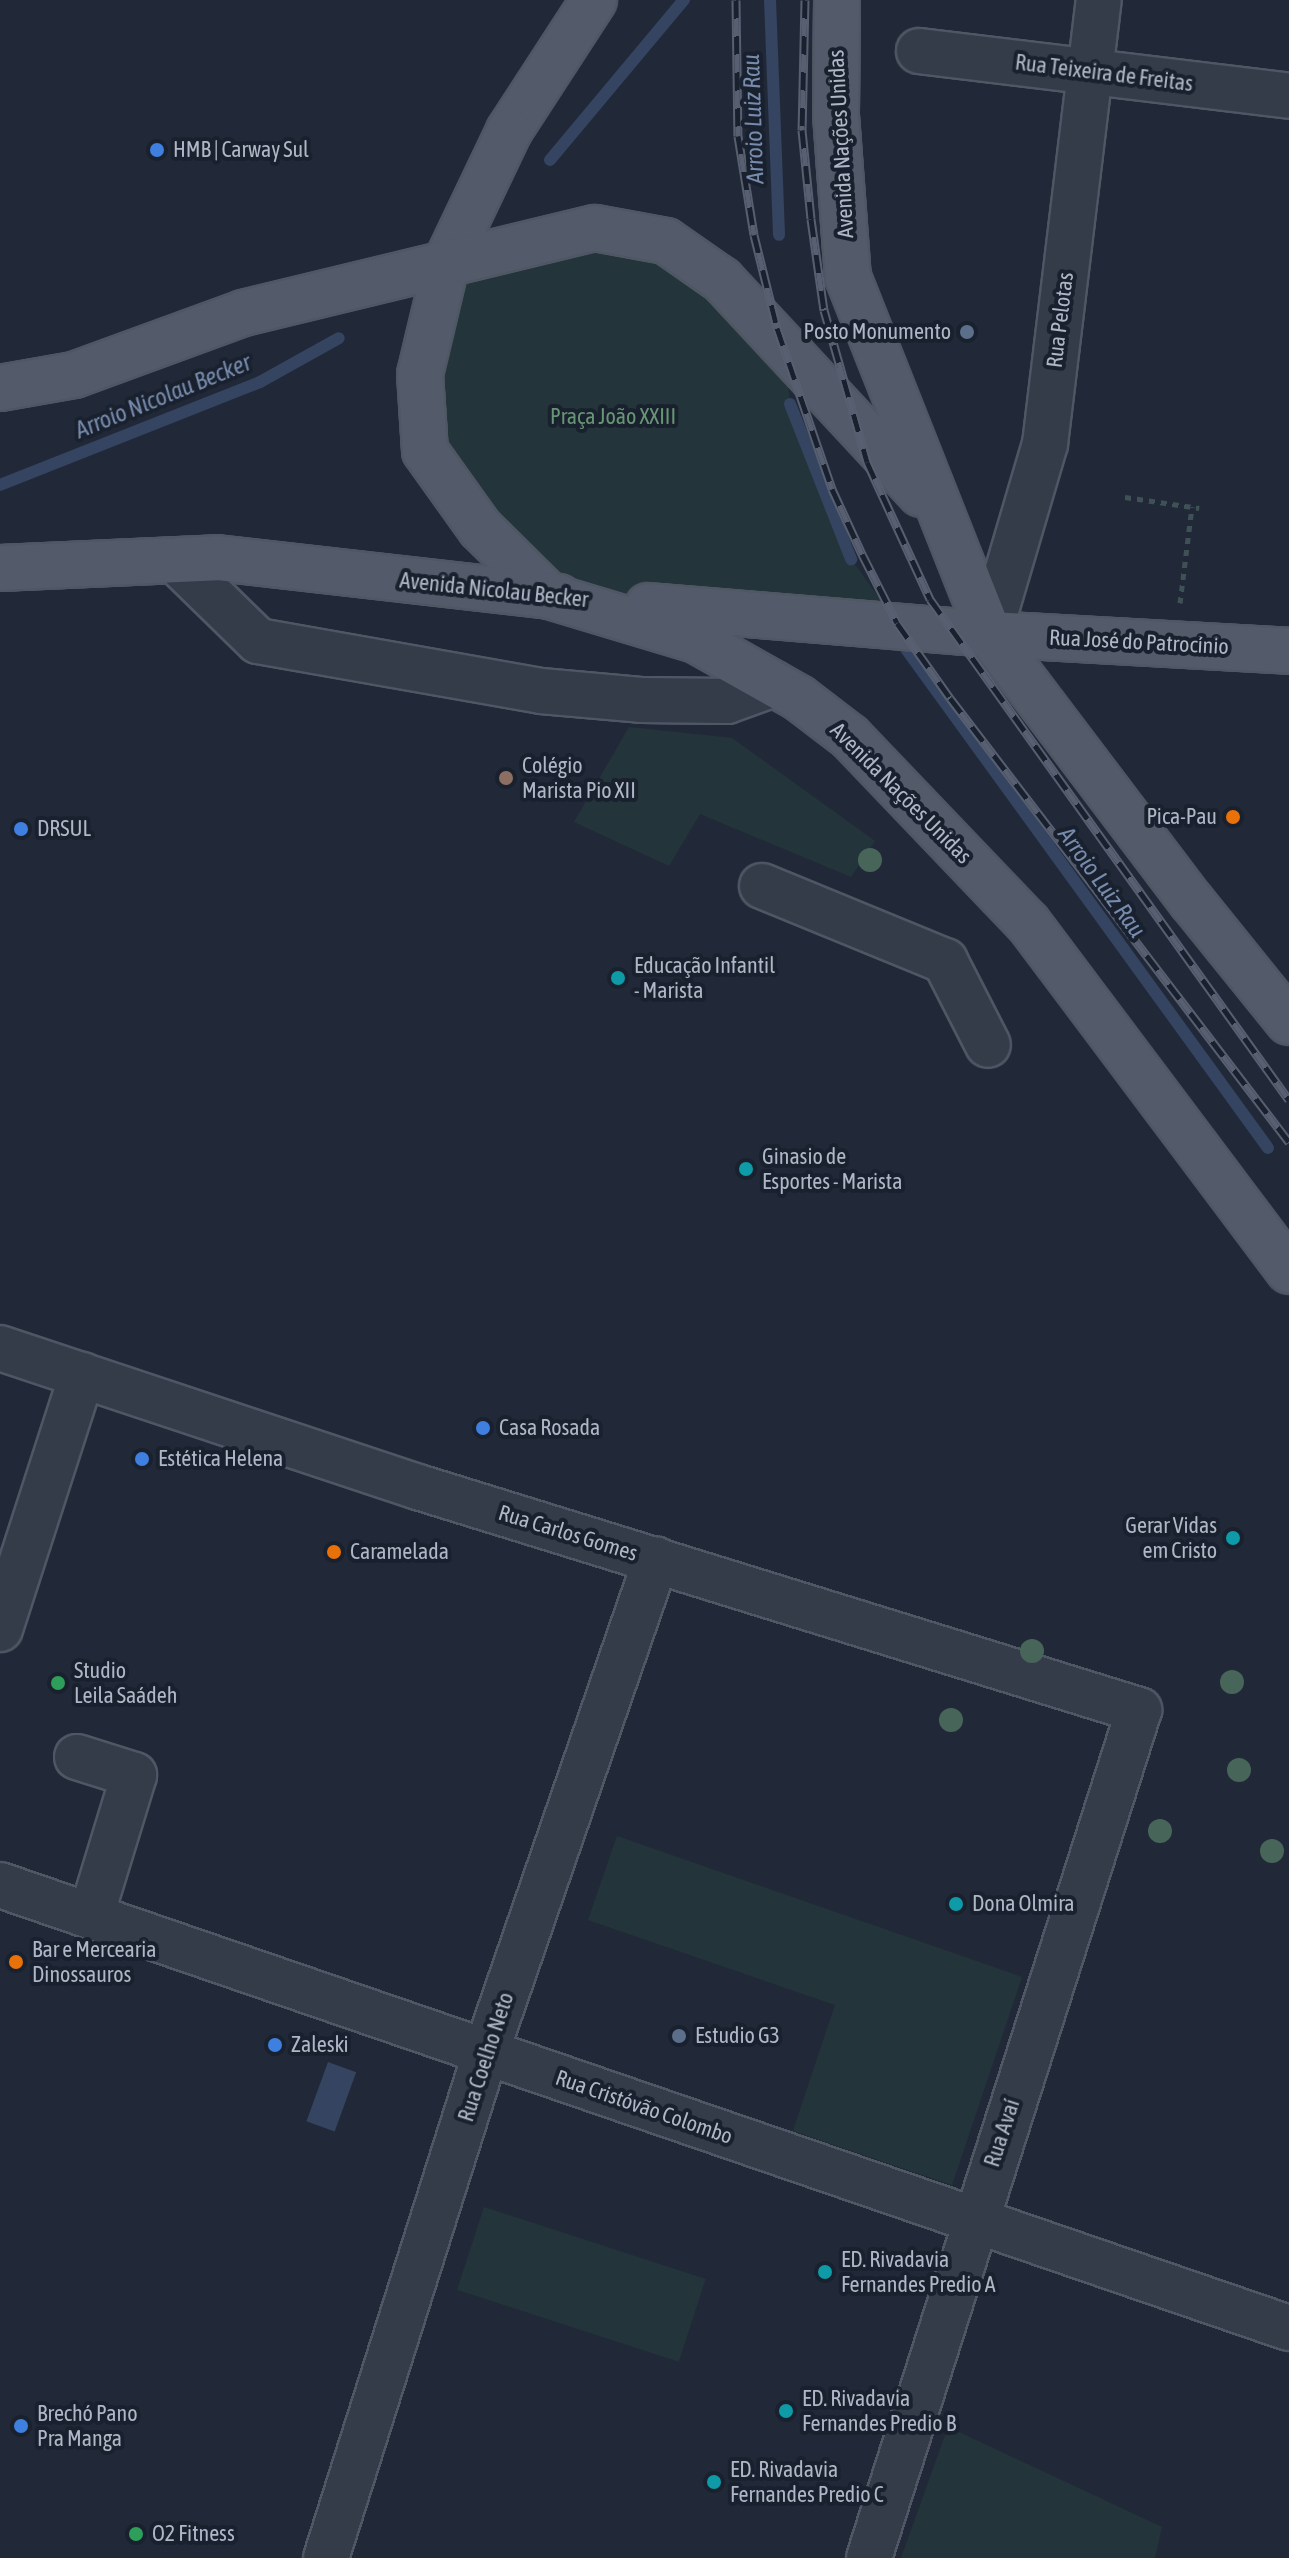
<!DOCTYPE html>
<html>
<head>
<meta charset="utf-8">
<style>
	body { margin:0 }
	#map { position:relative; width:1289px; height:2558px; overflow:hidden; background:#212939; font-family:"Asap Condensed",sans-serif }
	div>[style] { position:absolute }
	.green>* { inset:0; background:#23353a; transform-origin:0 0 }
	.water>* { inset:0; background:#354460; transform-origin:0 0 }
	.stream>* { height:12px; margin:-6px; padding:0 6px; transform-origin:6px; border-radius:6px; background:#354460 }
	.path>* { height:5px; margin-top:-2.5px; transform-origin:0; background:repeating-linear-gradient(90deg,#3e5154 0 6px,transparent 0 12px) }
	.roads { filter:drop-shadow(2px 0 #4f5664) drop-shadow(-2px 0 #4f5664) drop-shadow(0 2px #4f5664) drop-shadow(0 -2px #4f5664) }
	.minor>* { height:44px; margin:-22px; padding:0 22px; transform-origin:22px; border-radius:22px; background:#353c49 }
	.major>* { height:44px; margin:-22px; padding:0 22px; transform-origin:22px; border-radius:22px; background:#535a69 }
	.rail>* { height:9px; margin-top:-4.5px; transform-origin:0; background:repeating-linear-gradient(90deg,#1a212e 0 18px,#575f70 0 36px); box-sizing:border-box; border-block:2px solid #575f70 }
	.trees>* { width:24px; height:24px; margin:-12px; border-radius:50%; background:#48655a }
	.dots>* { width:22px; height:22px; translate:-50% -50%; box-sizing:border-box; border:4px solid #1a212e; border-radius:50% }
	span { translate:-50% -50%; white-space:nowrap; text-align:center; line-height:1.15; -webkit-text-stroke:8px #1a212e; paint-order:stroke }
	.street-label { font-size:22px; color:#afb6c5 }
	.poi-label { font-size:22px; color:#afb6c5 }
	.left { translate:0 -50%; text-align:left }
	.right { translate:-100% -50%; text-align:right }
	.park-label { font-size:22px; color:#679675 }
	.water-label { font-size:24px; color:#778bad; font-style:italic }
</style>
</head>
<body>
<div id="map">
	<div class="green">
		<i style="clip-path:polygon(666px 241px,784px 346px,790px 404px,851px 559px,903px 631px,549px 596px,425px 451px,447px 261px)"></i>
		<i style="clip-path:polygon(629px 727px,732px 738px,875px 841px,851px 877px,700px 814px,669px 866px,574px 822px)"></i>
		<i style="clip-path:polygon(617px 1836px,1022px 1977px,952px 2185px,793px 2131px,835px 2005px,588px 1920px)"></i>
		<i style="left:484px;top:2207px;width:233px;height:87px;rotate:18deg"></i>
		<i style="clip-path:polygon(948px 2427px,1162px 2527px,1155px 2558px,901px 2558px)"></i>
	</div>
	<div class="water">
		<i style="left:328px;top:2062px;width:30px;height:63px;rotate:20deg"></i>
	</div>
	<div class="stream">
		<i style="left:770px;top:0;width:235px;rotate:87.8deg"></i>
		<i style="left:550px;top:160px;width:209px;rotate:-50.1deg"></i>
		<i style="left:790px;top:404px;width:167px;rotate:68.5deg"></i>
		<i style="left:0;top:485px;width:280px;rotate:-21.6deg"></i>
		<i style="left:260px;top:382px;width:90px;rotate:-29.1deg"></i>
		<i style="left:901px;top:642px;width:625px;rotate:54.05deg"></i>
	</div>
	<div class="path">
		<i style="left:1125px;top:497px;width:75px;rotate:8.5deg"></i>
		<i style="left:1180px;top:603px;width:97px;rotate:-82.9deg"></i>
	</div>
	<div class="roads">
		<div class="minor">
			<i style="left:919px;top:51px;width:373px;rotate:6.9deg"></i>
			<i style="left:175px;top:560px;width:116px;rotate:44.3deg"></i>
			<i style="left:258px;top:641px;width:287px;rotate:10deg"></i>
			<i style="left:541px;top:691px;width:100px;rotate:5.1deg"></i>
			<i style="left:641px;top:700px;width:86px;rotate:0.7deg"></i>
			<i style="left:727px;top:701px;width:50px;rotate:-19.9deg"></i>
			<i style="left:989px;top:634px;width:198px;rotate:-73.6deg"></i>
			<i style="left:1045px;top:444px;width:447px;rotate:-83.1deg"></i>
			<i style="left:762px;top:886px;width:198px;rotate:22.3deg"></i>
			<i style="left:945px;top:961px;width:94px;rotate:62.9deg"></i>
			<i style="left:0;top:1348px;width:441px;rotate:18.4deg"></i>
			<i style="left:418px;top:1487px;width:755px;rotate:17.19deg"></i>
			<i style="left:1139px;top:1710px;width:890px;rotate:107.66deg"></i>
			<i style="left:0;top:1629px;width:267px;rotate:-72.1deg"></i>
			<i style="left:77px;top:1757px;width:60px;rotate:17.5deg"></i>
			<i style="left:134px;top:1775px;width:147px;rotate:107deg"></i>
			<i style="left:0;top:1885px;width:1363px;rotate:18.97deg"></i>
			<i style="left:326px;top:2558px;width:531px;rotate:-72.45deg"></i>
			<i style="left:486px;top:2052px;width:521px;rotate:-70.94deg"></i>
		</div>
		<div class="major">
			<i style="left:594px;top:0;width:156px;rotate:123deg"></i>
			<i style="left:509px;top:131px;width:144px;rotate:115.5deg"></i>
			<i style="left:447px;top:261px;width:116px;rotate:103.4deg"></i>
			<i style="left:420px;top:374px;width:77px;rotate:86.3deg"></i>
			<i style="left:425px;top:451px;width:95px;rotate:54.5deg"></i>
			<i style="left:480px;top:528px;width:97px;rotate:44.6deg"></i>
			<i style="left:549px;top:596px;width:153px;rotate:16.7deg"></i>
			<i style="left:696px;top:640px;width:118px;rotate:29.4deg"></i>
			<i style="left:799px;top:698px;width:64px;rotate:37.4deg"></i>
			<i style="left:850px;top:737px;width:257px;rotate:46.3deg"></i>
			<i style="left:1028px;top:923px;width:435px;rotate:53.1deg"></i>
			<i style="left:837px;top:0;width:115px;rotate:90.5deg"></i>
			<i style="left:836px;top:115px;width:162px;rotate:85.8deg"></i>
			<i style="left:848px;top:277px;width:384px;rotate:68.4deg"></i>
			<i style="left:989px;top:634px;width:336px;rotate:52.9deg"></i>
			<i style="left:1192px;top:902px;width:154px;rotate:51.1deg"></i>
			<i style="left:0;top:388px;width:75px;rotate:-10deg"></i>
			<i style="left:74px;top:375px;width:180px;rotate:-20.1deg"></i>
			<i style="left:243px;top:313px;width:362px;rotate:-13.6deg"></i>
			<i style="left:595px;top:228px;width:72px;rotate:10.4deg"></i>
			<i style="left:666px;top:241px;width:68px;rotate:34.9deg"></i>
			<i style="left:722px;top:280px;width:292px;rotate:47.1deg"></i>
			<i style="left:0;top:568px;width:217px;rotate:-2.6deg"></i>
			<i style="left:217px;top:558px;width:344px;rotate:6.5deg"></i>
			<i style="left:648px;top:606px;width:342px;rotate:4.7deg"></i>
			<i style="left:989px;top:634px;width:300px;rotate:3.2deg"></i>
		</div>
	</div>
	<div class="rail">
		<i style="left:736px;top:0;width:136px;rotate:89.2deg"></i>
		<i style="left:738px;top:136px;width:100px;rotate:80.8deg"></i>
		<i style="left:754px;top:235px;width:96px;rotate:76.1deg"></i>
		<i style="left:777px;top:328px;width:170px;rotate:71.1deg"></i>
		<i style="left:832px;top:489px;width:72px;rotate:65.2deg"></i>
		<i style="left:862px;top:554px;width:77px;rotate:63.1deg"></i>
		<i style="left:897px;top:623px;width:92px;rotate:54.8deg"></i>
		<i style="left:950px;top:698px;width:559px;rotate:52.64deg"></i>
		<i style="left:805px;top:0;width:130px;rotate:91.3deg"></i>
		<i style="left:802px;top:130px;width:89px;rotate:84.2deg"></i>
		<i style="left:811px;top:219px;width:92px;rotate:81.9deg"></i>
		<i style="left:824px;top:310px;width:158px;rotate:74.2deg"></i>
		<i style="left:867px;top:462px;width:151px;rotate:65.3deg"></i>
		<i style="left:930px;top:599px;width:616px;rotate:54.38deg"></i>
	</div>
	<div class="trees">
		<i style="left:870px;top:860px"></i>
		<i style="left:1032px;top:1651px"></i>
		<i style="left:1232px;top:1682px"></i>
		<i style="left:951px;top:1720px"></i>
		<i style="left:1239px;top:1770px"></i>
		<i style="left:1160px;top:1831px"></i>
		<i style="left:1272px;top:1851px"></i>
	</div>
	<div class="dots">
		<i style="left:157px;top:150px;background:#3f7fe0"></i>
		<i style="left:967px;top:332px;background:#5c6f8a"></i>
		<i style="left:506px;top:778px;background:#8d6e63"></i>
		<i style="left:1233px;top:817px;background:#e8710a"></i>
		<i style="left:21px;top:829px;background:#3f7fe0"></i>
		<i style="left:618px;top:978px;background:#0f9aa8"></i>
		<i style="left:746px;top:1169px;background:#0f9aa8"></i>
		<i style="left:483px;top:1428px;background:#3f7fe0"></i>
		<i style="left:142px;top:1459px;background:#3f7fe0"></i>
		<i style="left:1233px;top:1538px;background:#0f9aa8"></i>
		<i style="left:334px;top:1552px;background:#e8710a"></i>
		<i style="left:58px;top:1683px;background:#2e9e5b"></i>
		<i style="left:956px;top:1904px;background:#0f9aa8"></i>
		<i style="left:16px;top:1962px;background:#e8710a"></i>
		<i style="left:679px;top:2036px;background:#5c6f8a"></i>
		<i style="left:275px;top:2045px;background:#3f7fe0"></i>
		<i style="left:825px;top:2272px;background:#0f9aa8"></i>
		<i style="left:786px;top:2411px;background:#0f9aa8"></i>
		<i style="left:21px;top:2426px;background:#3f7fe0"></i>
		<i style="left:714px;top:2482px;background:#0f9aa8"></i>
		<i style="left:136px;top:2534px;background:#2e9e5b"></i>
	</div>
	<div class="street-label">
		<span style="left:1104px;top:73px;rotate:7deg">Rua Teixeira de Freitas</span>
		<span style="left:841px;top:144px;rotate:-93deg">Avenida Nações Unidas</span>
		<span style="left:1060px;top:320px;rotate:-83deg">Rua Pelotas</span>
		<span style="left:494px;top:590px;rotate:6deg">Avenida Nicolau Becker</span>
		<span style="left:1139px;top:642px;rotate:3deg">Rua José do Patrocínio</span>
		<span style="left:901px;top:793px;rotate:45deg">Avenida Nações Unidas</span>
		<span style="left:568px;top:1533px;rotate:17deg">Rua Carlos Gomes</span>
		<span style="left:486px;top:2057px;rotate:-72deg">Rua Coelho Neto</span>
		<span style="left:644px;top:2107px;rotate:19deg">Rua Cristóvão Colombo</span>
		<span style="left:1002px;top:2133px;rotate:-72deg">Rua Avaí</span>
	</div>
	<div class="poi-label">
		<span class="left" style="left:173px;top:150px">HMB | Carway Sul</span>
		<span class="right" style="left:951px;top:332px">Posto Monumento</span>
		<span class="left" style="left:522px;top:778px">Colégio<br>Marista Pio XII</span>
		<span class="right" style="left:1217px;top:817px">Pica-Pau</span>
		<span class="left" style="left:37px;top:829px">DRSUL</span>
		<span class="left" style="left:634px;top:978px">Educação Infantil<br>- Marista</span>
		<span class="left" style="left:762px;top:1169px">Ginasio de<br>Esportes - Marista</span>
		<span class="left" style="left:499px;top:1428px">Casa Rosada</span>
		<span class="left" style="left:158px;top:1459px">Estética Helena</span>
		<span class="right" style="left:1217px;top:1538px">Gerar Vidas<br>em Cristo</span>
		<span class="left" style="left:350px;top:1552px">Caramelada</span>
		<span class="left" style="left:74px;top:1683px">Studio<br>Leila Saádeh</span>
		<span class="left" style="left:972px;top:1904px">Dona Olmira</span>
		<span class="left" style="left:32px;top:1962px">Bar e Mercearia<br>Dinossauros</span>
		<span class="left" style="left:695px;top:2036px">Estudio G3</span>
		<span class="left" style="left:291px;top:2045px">Zaleski</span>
		<span class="left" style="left:841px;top:2272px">ED. Rivadavia<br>Fernandes Predio A</span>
		<span class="left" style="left:802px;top:2411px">ED. Rivadavia<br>Fernandes Predio B</span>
		<span class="left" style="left:37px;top:2426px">Brechó Pano<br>Pra Manga</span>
		<span class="left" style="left:730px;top:2482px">ED. Rivadavia<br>Fernandes Predio C</span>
		<span class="left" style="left:152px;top:2534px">O2 Fitness</span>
	</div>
	<div class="park-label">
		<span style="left:613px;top:417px">Praça João XXIII</span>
	</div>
	<div class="water-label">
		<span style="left:753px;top:119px;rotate:-92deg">Arroio Luiz Rau</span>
		<span style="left:163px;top:396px;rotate:-22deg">Arroio Nicolau Becker</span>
		<span style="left:1102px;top:882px;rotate:54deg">Arroio Luiz Rau</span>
	</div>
</div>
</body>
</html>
